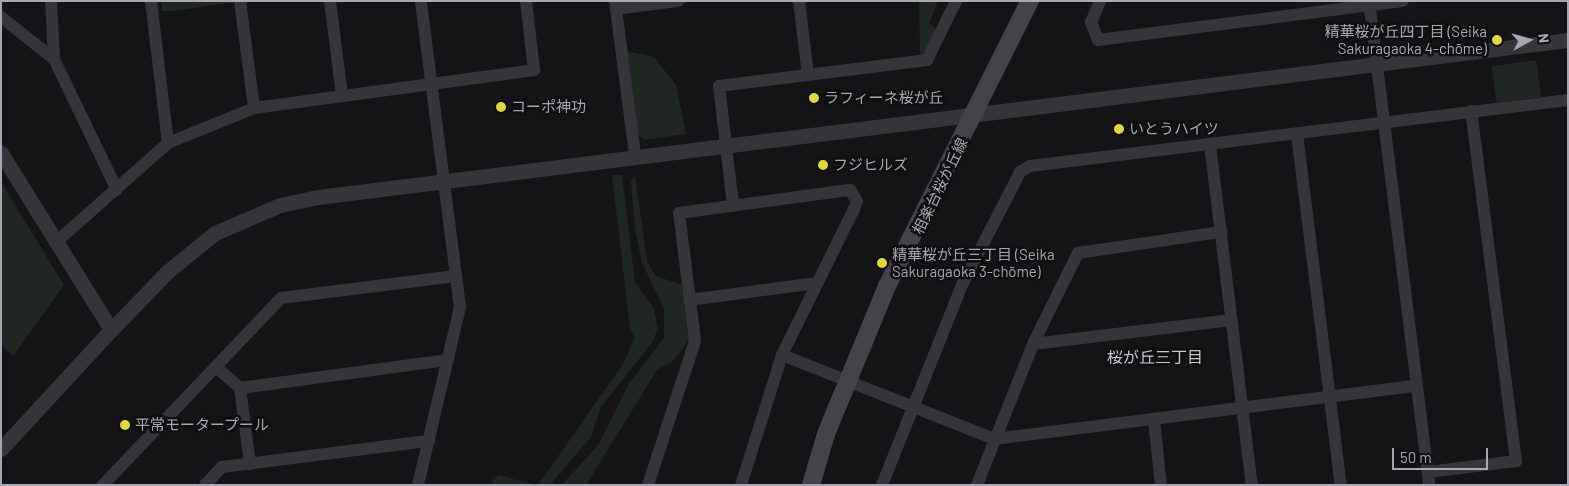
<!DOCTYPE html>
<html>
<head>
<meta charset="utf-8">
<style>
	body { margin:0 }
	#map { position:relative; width:1569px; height:486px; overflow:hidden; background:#141315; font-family:Barlow,"Noto Sans JP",sans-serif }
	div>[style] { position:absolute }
	.green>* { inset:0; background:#202723; transform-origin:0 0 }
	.minor>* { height:12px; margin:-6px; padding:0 6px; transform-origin:6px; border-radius:6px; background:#35353a }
	.tertiary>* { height:15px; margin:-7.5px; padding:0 7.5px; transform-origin:7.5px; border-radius:7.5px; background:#35353a }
	.secondary>* { height:18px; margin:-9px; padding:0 9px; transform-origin:9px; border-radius:9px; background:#434349 }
	.dots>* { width:14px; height:14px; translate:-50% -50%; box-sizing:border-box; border:2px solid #0f0f10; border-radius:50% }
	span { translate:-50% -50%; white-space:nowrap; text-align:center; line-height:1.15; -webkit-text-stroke:5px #0f0f10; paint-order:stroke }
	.poi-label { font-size:15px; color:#a6a7b4 }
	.right { translate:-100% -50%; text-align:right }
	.left { translate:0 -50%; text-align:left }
	.street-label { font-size:15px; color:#a6a7b4 }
	.neighbourhood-label { font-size:16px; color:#c7c7d1 }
	.frame { position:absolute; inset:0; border:2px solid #a6a7b4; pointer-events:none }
	.north { position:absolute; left:1504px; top:15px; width:50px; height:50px; -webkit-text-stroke:4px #0f0f10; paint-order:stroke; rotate:83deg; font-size:14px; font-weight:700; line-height:20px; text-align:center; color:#a6a7b4 }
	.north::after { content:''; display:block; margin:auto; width:18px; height:22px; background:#a6a7b4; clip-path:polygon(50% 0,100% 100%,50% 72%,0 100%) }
	.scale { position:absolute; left:1392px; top:448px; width:96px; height:22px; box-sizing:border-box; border:2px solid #a6a7b4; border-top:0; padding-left:6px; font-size:15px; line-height:18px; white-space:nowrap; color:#a6a7b4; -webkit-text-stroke:4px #0f0f10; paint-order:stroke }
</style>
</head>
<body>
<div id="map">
	<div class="green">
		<i style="clip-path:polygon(161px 1px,235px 1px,236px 2px,173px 11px,162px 11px)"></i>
		<i style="clip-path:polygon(919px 1px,938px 1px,929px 23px,937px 30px,926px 52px,920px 55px)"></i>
		<i style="clip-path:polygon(627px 51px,654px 57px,676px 85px,686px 134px,644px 140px,638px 135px)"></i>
		<i style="left:1536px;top:60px;width:37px;height:45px;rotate:82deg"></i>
		<i style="clip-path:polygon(612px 175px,622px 175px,635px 282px,654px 309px,658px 329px,651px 344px,601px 407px,591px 437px,550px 485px,538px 485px,623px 364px,635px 337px,630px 329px)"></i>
		<i style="clip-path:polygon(635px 175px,647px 261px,656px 276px,682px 285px,689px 340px,673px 361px,657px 370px,586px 485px,562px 485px,599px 444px,628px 385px,664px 338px,664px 308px,642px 263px,635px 229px,631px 181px)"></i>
		<i style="clip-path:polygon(1px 182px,64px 285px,13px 356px,1px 345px)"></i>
		<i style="clip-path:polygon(498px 475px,532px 484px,490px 485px)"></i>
	</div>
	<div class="minor">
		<i style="left:51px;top:1px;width:58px;rotate:87deg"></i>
		<i style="left:151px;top:1px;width:143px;rotate:83.2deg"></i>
		<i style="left:240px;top:1px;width:108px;rotate:82.5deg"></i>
		<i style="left:330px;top:1px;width:96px;rotate:82.8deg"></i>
		<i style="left:615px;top:1px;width:156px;rotate:82.6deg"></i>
		<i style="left:799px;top:1px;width:75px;rotate:83.1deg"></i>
		<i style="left:1100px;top:1px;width:23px;rotate:113deg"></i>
		<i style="left:1091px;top:22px;width:19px;rotate:69deg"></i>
		<i style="left:1098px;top:40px;width:307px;rotate:-7.3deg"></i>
		<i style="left:1369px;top:1px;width:488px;rotate:82.9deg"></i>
		<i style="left:616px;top:9px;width:63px;rotate:-7.4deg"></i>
		<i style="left:1px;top:17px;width:68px;rotate:38.4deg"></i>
		<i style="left:54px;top:59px;width:145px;rotate:64.3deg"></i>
		<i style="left:1297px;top:134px;width:354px;rotate:82.9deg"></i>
		<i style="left:1210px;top:145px;width:343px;rotate:83deg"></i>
		<i style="left:733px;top:205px;width:120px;rotate:-96.7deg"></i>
		<i style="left:719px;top:86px;width:210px;rotate:-7.1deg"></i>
		<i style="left:927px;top:60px;width:66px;rotate:-63.8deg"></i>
		<i style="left:55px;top:243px;width:151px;rotate:-41.5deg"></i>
		<i style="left:168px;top:143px;width:93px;rotate:-22.1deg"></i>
		<i style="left:254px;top:108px;width:283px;rotate:-7.7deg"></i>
		<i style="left:534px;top:70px;width:69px;rotate:-96.6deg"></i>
		<i style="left:689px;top:300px;width:129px;rotate:-7.6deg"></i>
		<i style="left:1033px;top:344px;width:200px;rotate:-6.9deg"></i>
		<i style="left:782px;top:355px;width:228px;rotate:21.6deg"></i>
		<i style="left:994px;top:439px;width:425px;rotate:-7.2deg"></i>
		<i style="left:216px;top:367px;width:32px;rotate:41deg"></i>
		<i style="left:240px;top:388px;width:210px;rotate:-7.7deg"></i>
		<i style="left:240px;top:388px;width:77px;rotate:82.5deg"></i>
		<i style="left:1154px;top:420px;width:65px;rotate:83.9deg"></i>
		<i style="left:1428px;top:472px;width:89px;rotate:-7.1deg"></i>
		<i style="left:1516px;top:461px;width:353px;rotate:-97.3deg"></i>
		<i style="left:103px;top:485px;width:258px;rotate:-46.4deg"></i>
		<i style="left:281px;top:298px;width:176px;rotate:-7.2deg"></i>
		<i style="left:205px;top:485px;width:25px;rotate:-47deg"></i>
		<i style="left:222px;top:467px;width:209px;rotate:-7.2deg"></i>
		<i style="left:418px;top:485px;width:183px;rotate:-76.7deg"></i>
		<i style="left:460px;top:307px;width:308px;rotate:-97.3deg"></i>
		<i style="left:648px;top:485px;width:151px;rotate:-71.9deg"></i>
		<i style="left:695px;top:341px;width:129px;rotate:-97.1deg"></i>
		<i style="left:679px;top:213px;width:173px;rotate:-7.7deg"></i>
		<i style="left:850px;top:190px;width:13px;rotate:58deg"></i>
		<i style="left:857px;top:201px;width:9px;rotate:111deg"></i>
		<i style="left:854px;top:209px;width:163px;rotate:116.3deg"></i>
		<i style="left:782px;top:355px;width:136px;rotate:107.5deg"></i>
		<i style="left:882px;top:485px;width:213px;rotate:-68.2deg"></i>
		<i style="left:961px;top:287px;width:129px;rotate:-62.8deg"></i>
		<i style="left:1020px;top:172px;width:12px;rotate:-31deg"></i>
		<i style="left:1030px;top:166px;width:542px;rotate:-6.99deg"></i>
		<i style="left:977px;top:485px;width:152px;rotate:-68.3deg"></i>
		<i style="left:1033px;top:344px;width:102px;rotate:-63.7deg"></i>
		<i style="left:1078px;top:253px;width:145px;rotate:-8.4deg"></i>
	</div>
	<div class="tertiary">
		<i style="left:1px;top:153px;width:208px;rotate:58.1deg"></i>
		<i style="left:111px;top:330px;width:81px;rotate:-46deg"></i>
		<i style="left:167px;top:272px;width:62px;rotate:-39.1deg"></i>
		<i style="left:215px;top:233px;width:71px;rotate:-23.3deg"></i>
		<i style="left:280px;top:205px;width:39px;rotate:-12deg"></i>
		<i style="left:318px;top:197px;width:1260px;rotate:-7.16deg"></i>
		<i style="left:1px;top:449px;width:162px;rotate:-47.3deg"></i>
	</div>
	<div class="secondary">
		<i style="left:811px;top:485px;width:53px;rotate:-73.6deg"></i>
		<i style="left:826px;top:434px;width:160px;rotate:-67.6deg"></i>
		<i style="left:887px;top:286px;width:319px;rotate:-63.4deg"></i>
	</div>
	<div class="dots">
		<i style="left:1497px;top:40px;background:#e3d73e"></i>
		<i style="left:814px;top:98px;background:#e3d73e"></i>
		<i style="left:501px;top:107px;background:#e3d73e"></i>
		<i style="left:1119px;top:129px;background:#e3d73e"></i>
		<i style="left:823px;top:165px;background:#e3d73e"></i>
		<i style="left:882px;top:263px;background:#e3d73e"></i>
		<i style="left:125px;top:425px;background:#e3d73e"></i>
	</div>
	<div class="poi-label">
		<span class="right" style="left:1487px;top:40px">精華桜が丘四丁目 (Seika<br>Sakuragaoka 4-chōme)</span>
		<span class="left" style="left:824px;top:98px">ラフィーネ桜が丘</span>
		<span class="left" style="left:511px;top:107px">コーポ神功</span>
		<span class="left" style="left:1129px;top:129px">いとうハイツ</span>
		<span class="left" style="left:833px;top:165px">フジヒルズ</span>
		<span class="left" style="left:892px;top:263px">精華桜が丘三丁目 (Seika<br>Sakuragaoka 3-chōme)</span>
		<span class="left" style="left:135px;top:425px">平常モータープール</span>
	</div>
	<div class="street-label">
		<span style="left:940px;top:186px;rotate:-64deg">相楽台桜が丘線</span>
	</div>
	<div class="neighbourhood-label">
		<span style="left:1155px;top:357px">桜が丘三丁目</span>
	</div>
	<div class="frame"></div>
	<div class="north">N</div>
	<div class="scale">50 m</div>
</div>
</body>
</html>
